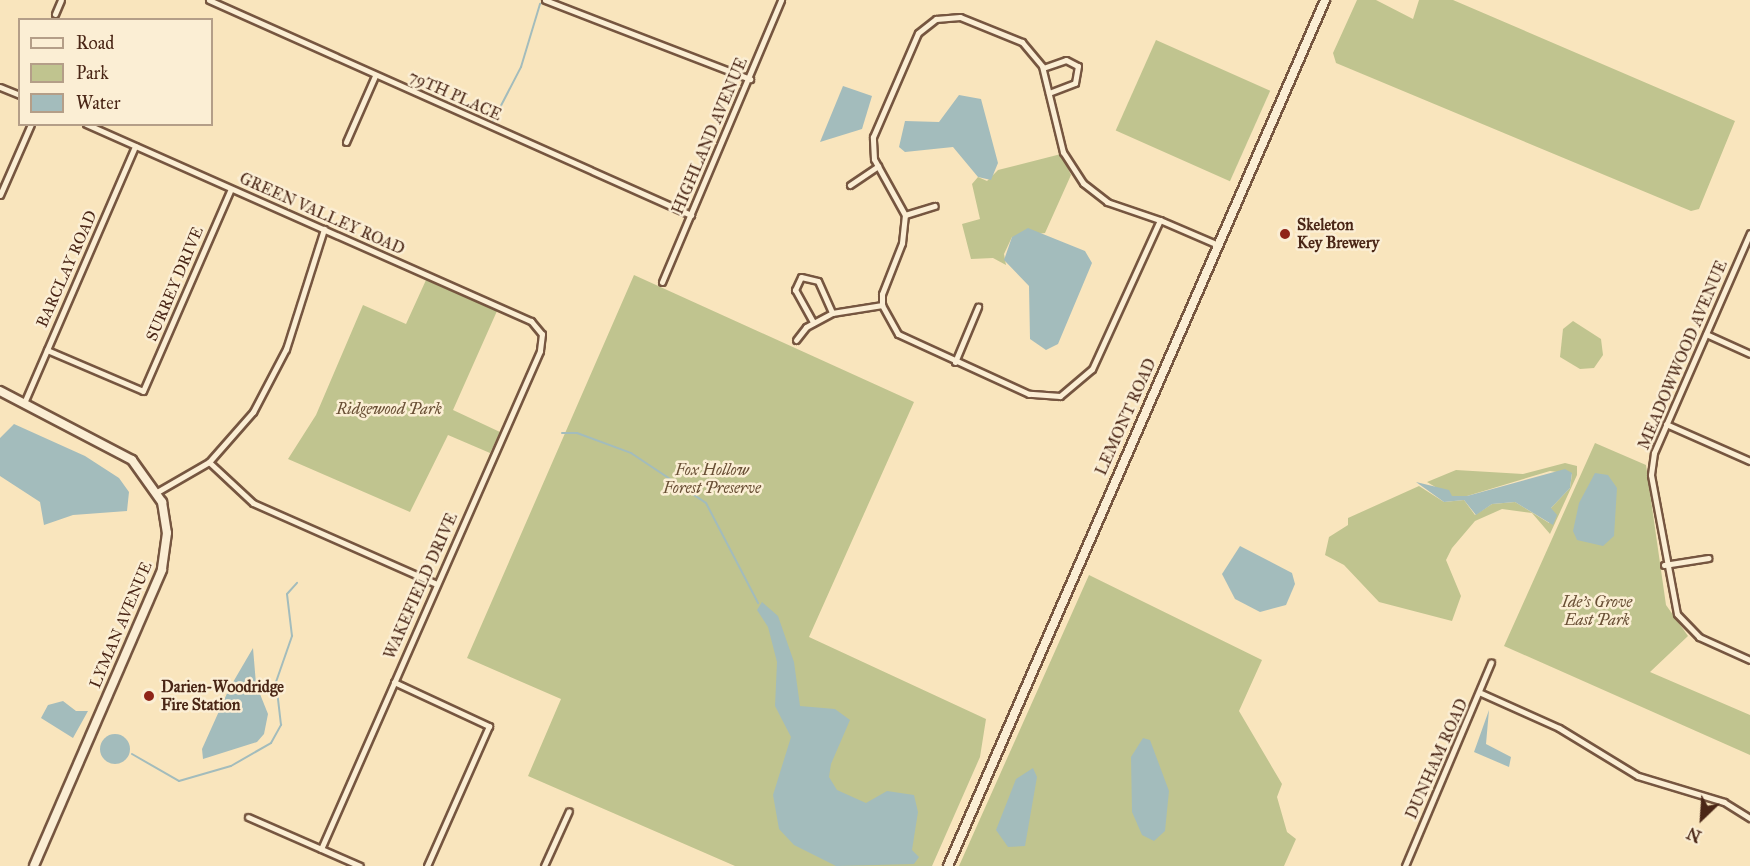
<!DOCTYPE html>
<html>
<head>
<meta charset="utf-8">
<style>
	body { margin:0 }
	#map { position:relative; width:1750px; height:866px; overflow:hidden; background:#f9e5bd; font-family:"IM FELL Great Primer",serif }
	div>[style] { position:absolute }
	.green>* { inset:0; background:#c0c48f; transform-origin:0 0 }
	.water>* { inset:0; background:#a3bcbc }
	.round { border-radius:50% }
	.stream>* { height:2px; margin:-1px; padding:0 1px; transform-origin:1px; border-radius:1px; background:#a3bcbc }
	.roads { filter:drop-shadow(2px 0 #765640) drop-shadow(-2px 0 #765640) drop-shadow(0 2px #765640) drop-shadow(0 -2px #765640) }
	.street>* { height:5px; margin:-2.5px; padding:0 2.5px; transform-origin:2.5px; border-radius:2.5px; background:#fbeed4 }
	.secondary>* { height:8px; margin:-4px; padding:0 4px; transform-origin:4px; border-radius:4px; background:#fbeed4 }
	.dots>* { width:16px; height:16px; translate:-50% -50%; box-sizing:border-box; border:3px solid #fbeed4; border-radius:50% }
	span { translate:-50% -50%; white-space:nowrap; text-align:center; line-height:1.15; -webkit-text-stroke:5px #fbeed4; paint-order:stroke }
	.street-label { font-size:16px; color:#4a2616 }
	.poi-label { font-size:16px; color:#4a2616; font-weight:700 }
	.left { translate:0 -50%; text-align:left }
	.park-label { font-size:16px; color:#684e34; font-style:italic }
	.legend { position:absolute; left:18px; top:18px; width:195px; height:108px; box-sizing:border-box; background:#fbeed4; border:2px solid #b49e88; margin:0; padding:8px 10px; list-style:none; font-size:18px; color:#4a2616 }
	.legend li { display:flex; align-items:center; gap:12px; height:30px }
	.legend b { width:30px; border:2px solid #b49e88 }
	.north { position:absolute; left:1672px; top:788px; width:60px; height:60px; -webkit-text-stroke:4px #fbeed4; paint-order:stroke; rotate:205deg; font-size:16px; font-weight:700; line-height:24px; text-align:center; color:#4a2616 }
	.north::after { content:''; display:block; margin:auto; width:21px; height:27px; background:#4a2616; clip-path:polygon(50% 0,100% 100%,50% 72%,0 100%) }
</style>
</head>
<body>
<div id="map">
	<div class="green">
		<i style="clip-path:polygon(1357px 0,1376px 0,1413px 19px,1419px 0,1453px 0,1735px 121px,1699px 209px,1691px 211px,1336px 63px,1333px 53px)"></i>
		<i style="left:1156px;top:40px;width:125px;height:99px;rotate:24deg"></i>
		<i style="clip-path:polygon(1061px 154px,1071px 175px,1045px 233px,1012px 237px,1004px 254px,1006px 265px,993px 258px,971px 259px,962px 224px,980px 219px,972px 184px,978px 177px,987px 181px,998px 170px)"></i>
		<i style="clip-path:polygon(634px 275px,914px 402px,809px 637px,986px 719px,980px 757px,932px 866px,735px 866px,528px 776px,561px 699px,467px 658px)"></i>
		<i style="clip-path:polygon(426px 280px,497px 311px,453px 410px,500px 432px,490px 453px,448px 435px,410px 512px,288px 459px,316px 415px,363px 305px,406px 324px)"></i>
		<i style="clip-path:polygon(1573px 321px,1601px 339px,1603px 355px,1594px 368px,1580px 369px,1560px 357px,1563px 329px)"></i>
		<i style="clip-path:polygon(1595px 443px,1646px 465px,1666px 605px,1688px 636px,1650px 672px,1750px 715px,1750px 755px,1504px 646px)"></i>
		<i style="clip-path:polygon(1565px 463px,1577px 466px,1577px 475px,1550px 534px,1532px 513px,1502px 509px,1475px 521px,1452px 548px,1446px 560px,1461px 596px,1452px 621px,1379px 602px,1344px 565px,1325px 555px,1329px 537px,1348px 525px,1348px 518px,1419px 486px,1444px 502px,1464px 500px,1475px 515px,1492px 504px,1515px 502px,1549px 523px,1551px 508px,1570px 488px,1572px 474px,1550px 471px,1467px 496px,1452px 497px,1427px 482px,1456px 470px,1523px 474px)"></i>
		<i style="clip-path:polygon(1089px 575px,1262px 660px,1239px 711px,1282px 784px,1277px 797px,1287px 832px,1296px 839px,1284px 866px,959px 866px)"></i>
	</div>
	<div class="water">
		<i style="clip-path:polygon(843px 86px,872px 96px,862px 129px,820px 142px)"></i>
		<i style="clip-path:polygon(959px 95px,981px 99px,998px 163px,991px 180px,978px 177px,953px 147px,905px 152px,899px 147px,905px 121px,939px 122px)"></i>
		<i style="clip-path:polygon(1028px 228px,1085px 251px,1092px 263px,1058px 344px,1046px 350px,1030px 339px,1029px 286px,1004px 260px,1012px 237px)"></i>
		<i style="clip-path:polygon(14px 424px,85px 456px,119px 478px,129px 492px,127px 511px,73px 515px,44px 525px,40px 502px,0 476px,0 438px)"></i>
		<i style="clip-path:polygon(1565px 469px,1572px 473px,1570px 488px,1551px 508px,1557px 515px,1553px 525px,1515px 502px,1492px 504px,1476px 515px,1464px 500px,1444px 502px,1416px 482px,1449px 490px,1452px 496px,1467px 496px)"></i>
		<i style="clip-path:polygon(1595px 473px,1608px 475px,1617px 488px,1614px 536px,1603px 546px,1577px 540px,1573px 531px,1579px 503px)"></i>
		<i style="clip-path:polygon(1240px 546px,1292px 573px,1295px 584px,1286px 605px,1260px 612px,1235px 599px,1222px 574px)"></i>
		<i style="clip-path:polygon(762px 602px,778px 616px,794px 662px,800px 706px,835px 709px,850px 720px,831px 764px,829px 777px,837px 790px,866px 803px,887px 791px,914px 795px,918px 812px,912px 850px,919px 857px,914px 864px,836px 866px,794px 845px,779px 829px,773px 795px,791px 737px,775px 706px,777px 662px,768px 627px,757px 610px)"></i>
		<i style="clip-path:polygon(253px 648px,256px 684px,268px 714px,264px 734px,257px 742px,203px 759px,202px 749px,229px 689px)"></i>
		<i style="clip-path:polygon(63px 701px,76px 711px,88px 711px,73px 738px,41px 718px,48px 705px)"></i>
		<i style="clip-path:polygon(1489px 710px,1486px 744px,1511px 757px,1509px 767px,1474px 752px)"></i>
		<i class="round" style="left:100px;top:734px;width:30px;height:30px"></i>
		<i style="clip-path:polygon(1143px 738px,1150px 740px,1169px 791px,1165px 831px,1154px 841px,1142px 835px,1132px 812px,1131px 757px)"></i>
		<i style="clip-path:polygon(1033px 768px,1037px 777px,1025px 846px,1008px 847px,996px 830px,1016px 779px)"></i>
	</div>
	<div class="stream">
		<i style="left:493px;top:121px;width:61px;rotate:-62.6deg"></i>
		<i style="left:521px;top:67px;width:66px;rotate:-73.2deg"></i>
		<i style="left:562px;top:433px;width:15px"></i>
		<i style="left:577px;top:433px;width:58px;rotate:20.3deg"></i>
		<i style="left:631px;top:453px;width:90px;rotate:33.7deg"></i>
		<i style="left:706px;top:503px;width:113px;rotate:62.5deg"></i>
		<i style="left:132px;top:754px;width:54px;rotate:29.9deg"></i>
		<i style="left:179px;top:781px;width:54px;rotate:-16.1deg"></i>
		<i style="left:231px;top:766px;width:46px;rotate:-29.9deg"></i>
		<i style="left:271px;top:743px;width:21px;rotate:-61deg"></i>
		<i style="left:281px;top:725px;width:43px;rotate:-96.6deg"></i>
		<i style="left:276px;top:682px;width:49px;rotate:-70.8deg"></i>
		<i style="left:292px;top:636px;width:42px;rotate:-96.8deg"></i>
		<i style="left:287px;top:594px;width:15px;rotate:-48deg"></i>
	</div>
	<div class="roads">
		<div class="street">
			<i style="left:209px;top:0;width:528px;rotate:24.04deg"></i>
			<i style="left:545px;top:0;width:220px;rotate:21.1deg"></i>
			<i style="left:55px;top:14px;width:15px;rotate:-67deg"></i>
			<i style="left:1043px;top:68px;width:24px;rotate:-19deg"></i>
			<i style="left:1066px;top:60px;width:13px;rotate:27deg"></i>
			<i style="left:1078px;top:66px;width:17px;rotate:100deg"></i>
			<i style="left:1075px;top:83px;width:28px;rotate:159deg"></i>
			<i style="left:0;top:87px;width:22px;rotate:22deg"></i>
			<i style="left:86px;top:124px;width:487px;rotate:23.9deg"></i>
			<i style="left:531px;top:321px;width:17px;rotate:50deg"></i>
			<i style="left:542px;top:334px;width:17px;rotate:97deg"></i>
			<i style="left:540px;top:351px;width:544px;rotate:113.74deg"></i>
			<i style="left:346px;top:142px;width:72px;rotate:-66.3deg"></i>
			<i style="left:850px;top:185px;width:34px;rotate:-34deg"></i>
			<i style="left:0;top:195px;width:77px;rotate:-66.4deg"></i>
			<i style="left:905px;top:215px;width:31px;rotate:-17deg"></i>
			<i style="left:1160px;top:220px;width:164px;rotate:114.5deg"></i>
			<i style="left:1092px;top:369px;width:42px;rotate:139.8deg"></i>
			<i style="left:1060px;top:396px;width:31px;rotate:-176deg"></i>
			<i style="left:1029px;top:394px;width:144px;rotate:-155.4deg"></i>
			<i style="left:898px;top:334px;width:33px;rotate:-119deg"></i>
			<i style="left:882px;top:305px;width:11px;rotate:-90deg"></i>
			<i style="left:882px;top:294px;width:55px;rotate:-68.6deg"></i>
			<i style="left:902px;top:243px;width:28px;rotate:-84deg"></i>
			<i style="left:905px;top:215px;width:64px;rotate:-119deg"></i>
			<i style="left:874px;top:159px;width:22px;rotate:-93deg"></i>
			<i style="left:873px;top:137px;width:113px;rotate:-66.6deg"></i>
			<i style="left:918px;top:33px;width:23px;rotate:-38deg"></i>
			<i style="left:936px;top:19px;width:24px;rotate:-5deg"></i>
			<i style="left:960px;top:17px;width:67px;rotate:22deg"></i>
			<i style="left:1022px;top:42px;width:31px;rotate:50deg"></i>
			<i style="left:1042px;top:66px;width:89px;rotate:76.3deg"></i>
			<i style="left:1063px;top:152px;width:37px;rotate:57deg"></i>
			<i style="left:1083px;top:183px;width:31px;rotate:38deg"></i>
			<i style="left:1107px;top:202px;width:56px;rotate:18.8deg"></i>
			<i style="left:1160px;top:220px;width:63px;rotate:23.3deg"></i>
			<i style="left:1750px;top:233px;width:240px;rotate:113.6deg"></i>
			<i style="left:1654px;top:453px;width:22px;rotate:98deg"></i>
			<i style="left:1651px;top:475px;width:141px;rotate:79.4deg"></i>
			<i style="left:1677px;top:614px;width:32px;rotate:46deg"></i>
			<i style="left:1699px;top:637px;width:56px;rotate:24.3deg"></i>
			<i style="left:662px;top:282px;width:306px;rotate:-67.1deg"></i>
			<i style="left:813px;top:322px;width:37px;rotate:-119deg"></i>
			<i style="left:795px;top:290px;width:14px;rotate:-65deg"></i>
			<i style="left:801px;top:277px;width:17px;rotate:13deg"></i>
			<i style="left:818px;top:281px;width:35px;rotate:66deg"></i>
			<i style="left:1706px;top:334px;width:48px;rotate:24.4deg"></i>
			<i style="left:796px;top:340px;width:16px;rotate:-52deg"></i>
			<i style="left:806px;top:327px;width:30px;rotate:-28deg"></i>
			<i style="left:832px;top:313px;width:51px;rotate:-9.1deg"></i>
			<i style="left:47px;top:350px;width:104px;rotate:23.1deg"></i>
			<i style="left:143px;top:391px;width:220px;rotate:-66.5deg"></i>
			<i style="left:955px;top:362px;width:60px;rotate:-67.3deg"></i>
			<i style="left:24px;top:403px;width:280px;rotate:-66.6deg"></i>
			<i style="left:1666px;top:424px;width:92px;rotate:23.8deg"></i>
			<i style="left:209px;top:462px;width:60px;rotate:43deg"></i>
			<i style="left:253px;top:503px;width:201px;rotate:23.8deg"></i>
			<i style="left:157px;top:492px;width:60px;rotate:-30deg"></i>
			<i style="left:209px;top:462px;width:67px;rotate:-48.7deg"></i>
			<i style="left:253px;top:412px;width:71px;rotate:-62.4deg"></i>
			<i style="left:286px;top:349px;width:126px;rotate:-72.4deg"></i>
			<i style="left:1664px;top:565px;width:45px;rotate:-9deg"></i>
			<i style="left:394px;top:682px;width:105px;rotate:24.9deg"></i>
			<i style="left:489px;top:726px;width:153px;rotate:113.9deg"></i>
			<i style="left:1481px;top:693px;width:85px;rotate:24.2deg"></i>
			<i style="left:1559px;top:728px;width:92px;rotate:31.3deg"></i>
			<i style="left:1638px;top:776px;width:90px;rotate:16.8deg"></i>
			<i style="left:1724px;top:802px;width:31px;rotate:32deg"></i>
			<i style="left:248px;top:817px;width:122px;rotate:23.6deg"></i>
			<i style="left:544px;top:866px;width:60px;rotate:-65.6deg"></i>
			<i style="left:1405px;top:866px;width:221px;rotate:-67.1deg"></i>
		</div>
		<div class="secondary">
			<i style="left:0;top:391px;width:149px;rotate:27.6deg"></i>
			<i style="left:132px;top:460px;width:52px;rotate:54.5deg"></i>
			<i style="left:162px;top:502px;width:31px;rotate:81deg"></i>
			<i style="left:167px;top:533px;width:37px;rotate:98deg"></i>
			<i style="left:162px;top:570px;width:322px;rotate:113.4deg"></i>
			<i style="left:948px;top:866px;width:945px;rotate:-66.47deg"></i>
		</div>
	</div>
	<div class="dots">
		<i style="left:1285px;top:234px;background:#8f2418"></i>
		<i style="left:149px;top:696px;background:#8f2418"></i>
	</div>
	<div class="street-label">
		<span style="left:455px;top:96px;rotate:24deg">79TH PLACE</span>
		<span style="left:710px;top:136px;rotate:-67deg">HIGHLAND AVENUE</span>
		<span style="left:322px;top:214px;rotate:24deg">GREEN VALLEY ROAD</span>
		<span style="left:67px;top:269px;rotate:-66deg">BARCLAY ROAD</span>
		<span style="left:175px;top:284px;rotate:-67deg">SURREY DRIVE</span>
		<span style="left:1683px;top:355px;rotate:-67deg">MEADOWWOOD AVENUE</span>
		<span style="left:1126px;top:417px;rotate:-66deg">LEMONT ROAD</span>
		<span style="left:421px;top:586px;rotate:-66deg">WAKEFIELD DRIVE</span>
		<span style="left:121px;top:625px;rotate:-67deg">LYMAN AVENUE</span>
		<span style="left:1437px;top:759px;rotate:-66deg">DUNHAM ROAD</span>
	</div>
	<div class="poi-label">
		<span class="left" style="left:1297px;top:234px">Skeleton<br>Key Brewery</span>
		<span class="left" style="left:161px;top:696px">Darien-Woodridge<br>Fire Station</span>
	</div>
	<div class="park-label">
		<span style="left:389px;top:409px">Ridgewood Park</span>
		<span style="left:712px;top:479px">Fox Hollow<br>Forest Preserve</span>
		<span style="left:1597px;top:611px">Ide's Grove<br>East Park</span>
	</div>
	<ul class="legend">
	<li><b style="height:8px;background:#fbeed4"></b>Road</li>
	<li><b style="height:16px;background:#c0c48f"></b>Park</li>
	<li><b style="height:16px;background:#a3bcbc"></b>Water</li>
	</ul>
	<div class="north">N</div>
</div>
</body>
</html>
